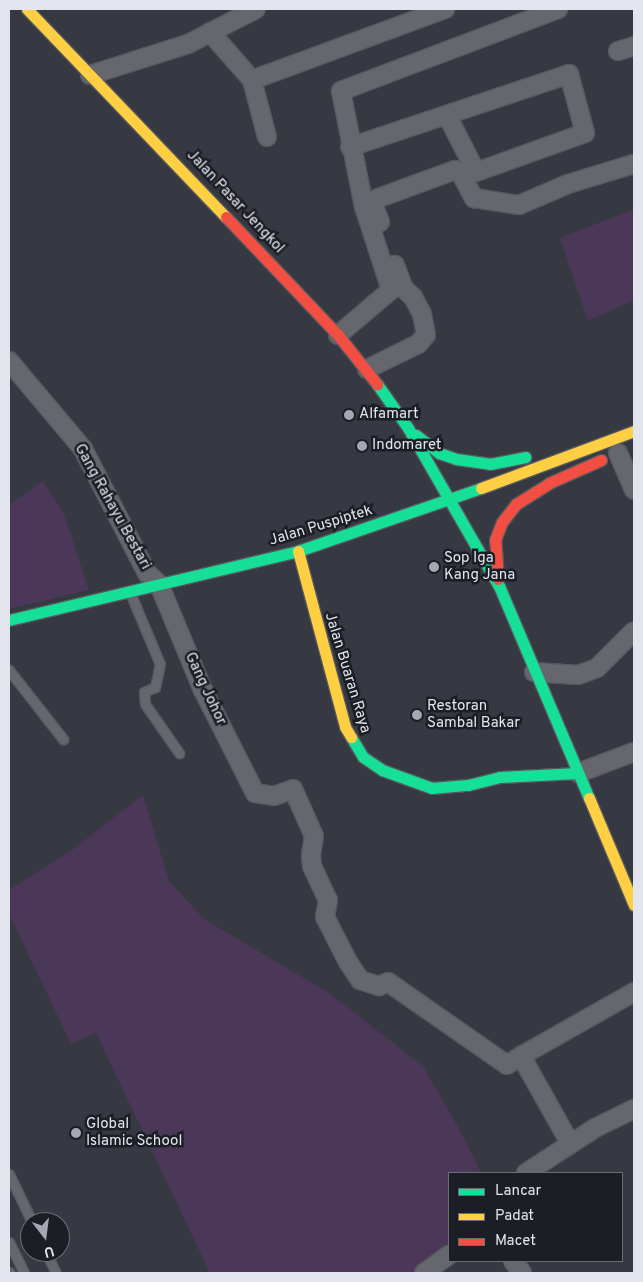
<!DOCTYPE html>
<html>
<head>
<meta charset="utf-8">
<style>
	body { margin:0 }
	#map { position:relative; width:643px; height:1282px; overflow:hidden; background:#363941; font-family:Overpass,sans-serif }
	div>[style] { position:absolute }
	.green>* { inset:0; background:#4b3757 }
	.roads { filter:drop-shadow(1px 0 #56585f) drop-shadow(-1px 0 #56585f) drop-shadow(0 1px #56585f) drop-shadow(0 -1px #56585f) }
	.lane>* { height:9px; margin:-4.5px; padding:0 4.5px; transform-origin:4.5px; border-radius:4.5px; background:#65676d }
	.street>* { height:18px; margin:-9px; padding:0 9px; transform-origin:9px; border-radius:9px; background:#65676d }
	.fast>* { height:11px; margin:-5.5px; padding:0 5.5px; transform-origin:5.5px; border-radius:5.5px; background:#16e098 }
	.slow>* { height:11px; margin:-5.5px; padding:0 5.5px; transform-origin:5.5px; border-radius:5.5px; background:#ffcf43 }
	.jam>* { height:11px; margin:-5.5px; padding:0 5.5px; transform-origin:5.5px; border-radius:5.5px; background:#f24e42 }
	.dots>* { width:14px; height:14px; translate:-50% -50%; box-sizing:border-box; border:2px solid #1c1e25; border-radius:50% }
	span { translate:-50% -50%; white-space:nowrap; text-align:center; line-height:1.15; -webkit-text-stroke:5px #1c1e25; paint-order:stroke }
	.street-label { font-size:15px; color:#e2e4ee }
	.poi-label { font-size:15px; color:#e2e4ee }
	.left { translate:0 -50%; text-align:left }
	.frame { position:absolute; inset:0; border:10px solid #e2e4ee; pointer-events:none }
	.legend { position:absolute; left:448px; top:1172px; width:175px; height:90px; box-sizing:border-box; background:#1c1e25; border:1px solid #6b6d75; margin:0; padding:6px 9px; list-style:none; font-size:15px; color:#e2e4ee }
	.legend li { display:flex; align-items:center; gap:10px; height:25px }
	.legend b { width:25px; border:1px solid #6b6d75 }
	.north { position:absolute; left:20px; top:1212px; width:50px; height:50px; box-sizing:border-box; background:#1c1e25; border:1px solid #6b6d75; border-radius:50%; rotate:165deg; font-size:14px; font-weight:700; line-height:20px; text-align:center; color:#e2e4ee }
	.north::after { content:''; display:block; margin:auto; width:18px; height:22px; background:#a6a8b1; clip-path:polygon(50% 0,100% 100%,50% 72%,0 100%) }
</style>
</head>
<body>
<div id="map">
	<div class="green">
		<i style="clip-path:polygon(634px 209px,634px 300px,588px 321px,560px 238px)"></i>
		<i style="clip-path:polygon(43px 481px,64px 514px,89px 590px,9px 609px,9px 505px)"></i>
		<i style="clip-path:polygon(143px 795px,169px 881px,204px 919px,329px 993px,423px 1066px,466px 1141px,481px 1173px,449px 1173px,449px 1251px,412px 1273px,210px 1273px,96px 1033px,71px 1044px,9px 914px,9px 890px,72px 850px)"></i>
	</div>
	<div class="roads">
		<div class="lane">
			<i style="left:131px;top:595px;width:75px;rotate:67.2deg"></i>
			<i style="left:160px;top:664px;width:24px;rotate:102deg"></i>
			<i style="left:155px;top:687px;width:12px;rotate:156deg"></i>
			<i style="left:144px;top:692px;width:12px;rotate:85deg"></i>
			<i style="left:145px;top:704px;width:60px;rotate:55.2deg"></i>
			<i style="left:9px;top:670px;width:88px;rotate:52deg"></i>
			<i style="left:9px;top:1174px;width:53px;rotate:64.4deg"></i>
			<i style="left:9px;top:1242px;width:34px;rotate:64deg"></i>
			<i style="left:46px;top:1252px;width:23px;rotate:65deg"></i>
			<i style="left:9px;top:1272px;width:1px;rotate:45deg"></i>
		</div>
		<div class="street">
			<i style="left:210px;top:32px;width:64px;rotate:48.8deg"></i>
			<i style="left:618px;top:51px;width:17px;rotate:-17deg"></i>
			<i style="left:90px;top:75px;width:103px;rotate:-17.6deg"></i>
			<i style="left:188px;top:44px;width:76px;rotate:-27.2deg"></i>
			<i style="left:267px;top:137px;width:59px;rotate:-104.7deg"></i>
			<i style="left:252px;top:80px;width:206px;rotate:-20.2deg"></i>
			<i style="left:350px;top:147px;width:231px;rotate:-18.4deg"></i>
			<i style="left:569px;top:74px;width:61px;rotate:74.8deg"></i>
			<i style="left:585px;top:133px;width:116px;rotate:160.3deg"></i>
			<i style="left:476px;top:172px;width:64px;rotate:-117deg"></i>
			<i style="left:380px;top:222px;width:17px;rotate:-111deg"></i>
			<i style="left:374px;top:206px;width:7px;rotate:-74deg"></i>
			<i style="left:376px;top:199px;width:84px;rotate:-20.2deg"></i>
			<i style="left:455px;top:170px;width:5px;rotate:22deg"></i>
			<i style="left:460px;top:172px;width:30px;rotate:62deg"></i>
			<i style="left:474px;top:198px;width:46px;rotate:8.8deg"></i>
			<i style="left:519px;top:205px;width:53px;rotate:-23.2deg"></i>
			<i style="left:568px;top:184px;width:69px;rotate:-16.9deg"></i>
			<i style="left:338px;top:335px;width:70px;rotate:-40.3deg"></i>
			<i style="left:391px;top:290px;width:87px;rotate:-108deg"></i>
			<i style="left:364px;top:207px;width:118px;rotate:-101.2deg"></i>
			<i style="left:341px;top:91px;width:232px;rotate:-20.7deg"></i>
			<i style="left:9px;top:361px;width:115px;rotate:49.9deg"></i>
			<i style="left:83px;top:449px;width:140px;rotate:62.7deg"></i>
			<i style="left:147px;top:573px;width:16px;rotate:43deg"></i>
			<i style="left:159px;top:584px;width:115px;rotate:67.5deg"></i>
			<i style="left:203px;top:690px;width:115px;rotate:63.2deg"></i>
			<i style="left:255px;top:793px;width:19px;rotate:9deg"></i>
			<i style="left:274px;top:796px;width:20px;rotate:-20deg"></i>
			<i style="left:293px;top:789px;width:51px;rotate:65.9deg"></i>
			<i style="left:314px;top:836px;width:19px;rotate:99deg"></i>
			<i style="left:311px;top:855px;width:11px;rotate:85deg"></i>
			<i style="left:312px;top:866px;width:38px;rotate:65deg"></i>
			<i style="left:328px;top:900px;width:17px;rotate:100deg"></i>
			<i style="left:325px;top:917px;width:51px;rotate:62.9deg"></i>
			<i style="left:348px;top:962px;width:22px;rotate:56deg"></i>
			<i style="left:360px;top:980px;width:20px;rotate:18deg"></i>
			<i style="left:379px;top:986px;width:10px;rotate:-24deg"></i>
			<i style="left:388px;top:982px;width:145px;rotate:34.9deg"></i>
			<i style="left:507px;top:1065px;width:17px;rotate:-33deg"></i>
			<i style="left:521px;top:1056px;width:100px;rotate:60.6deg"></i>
			<i style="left:367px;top:369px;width:57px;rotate:-26.1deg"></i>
			<i style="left:418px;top:344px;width:12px;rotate:-48deg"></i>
			<i style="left:426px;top:335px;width:21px;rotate:-101deg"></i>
			<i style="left:422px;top:314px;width:19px;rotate:-118deg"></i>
			<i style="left:413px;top:297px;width:12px;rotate:-138deg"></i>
			<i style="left:404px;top:289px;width:26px;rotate:-111deg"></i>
			<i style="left:618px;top:453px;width:40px;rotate:66.6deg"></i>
			<i style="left:534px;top:672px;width:44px;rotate:3.9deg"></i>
			<i style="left:578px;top:675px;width:20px;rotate:-20deg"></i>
			<i style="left:597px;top:668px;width:52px;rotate:-45deg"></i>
			<i style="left:578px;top:773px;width:60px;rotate:-20.6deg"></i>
			<i style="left:521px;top:1056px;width:130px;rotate:-29.5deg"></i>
			<i style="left:526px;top:1173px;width:82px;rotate:-33.1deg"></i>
			<i style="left:595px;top:1128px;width:43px;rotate:-26deg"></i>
			<i style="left:513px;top:1261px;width:15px;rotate:53deg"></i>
			<i style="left:424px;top:1273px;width:31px;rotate:-36deg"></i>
		</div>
		<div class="fast">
			<i style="left:377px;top:384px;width:54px;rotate:54.8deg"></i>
			<i style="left:408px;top:428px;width:182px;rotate:60.1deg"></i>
			<i style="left:499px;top:586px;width:230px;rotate:67deg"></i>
			<i style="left:416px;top:435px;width:29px;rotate:38deg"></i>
			<i style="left:439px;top:453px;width:18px;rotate:19deg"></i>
			<i style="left:456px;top:459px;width:34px;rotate:8deg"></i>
			<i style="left:490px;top:464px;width:36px;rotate:-11deg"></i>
			<i style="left:9px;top:620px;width:297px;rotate:-13.4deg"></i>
			<i style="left:298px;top:551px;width:194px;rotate:-19deg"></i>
			<i style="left:351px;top:737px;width:23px;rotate:59deg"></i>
			<i style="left:363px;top:757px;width:23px;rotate:34deg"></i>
			<i style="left:382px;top:770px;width:53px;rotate:19.8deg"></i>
			<i style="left:432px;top:788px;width:36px;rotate:-5deg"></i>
			<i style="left:468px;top:785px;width:33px;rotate:-14deg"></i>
			<i style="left:500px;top:777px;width:78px;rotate:-2.9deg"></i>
		</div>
		<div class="slow">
			<i style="left:27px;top:9px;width:288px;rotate:46.3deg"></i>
			<i style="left:481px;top:488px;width:163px;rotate:-20.4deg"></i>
			<i style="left:298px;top:551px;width:182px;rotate:75deg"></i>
			<i style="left:345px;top:727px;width:12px;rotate:59deg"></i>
			<i style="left:589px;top:798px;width:116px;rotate:67.2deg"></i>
		</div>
		<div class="jam">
			<i style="left:226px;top:217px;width:163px;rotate:46.5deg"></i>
			<i style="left:338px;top:335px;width:63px;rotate:51.5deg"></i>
			<i style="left:498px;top:579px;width:39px;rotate:-94deg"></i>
			<i style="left:495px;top:540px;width:19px;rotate:-69deg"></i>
			<i style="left:502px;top:522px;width:23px;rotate:-52deg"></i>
			<i style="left:516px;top:504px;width:39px;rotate:-32deg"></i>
			<i style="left:549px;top:483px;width:57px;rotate:-23.9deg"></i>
		</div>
	</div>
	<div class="dots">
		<i style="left:349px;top:415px;background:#a6a8b1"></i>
		<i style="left:362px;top:446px;background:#a6a8b1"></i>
		<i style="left:434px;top:567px;background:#a6a8b1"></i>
		<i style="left:417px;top:715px;background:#a6a8b1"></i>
		<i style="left:76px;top:1133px;background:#a6a8b1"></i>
	</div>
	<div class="street-label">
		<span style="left:235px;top:202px;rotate:47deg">Jalan Pasar Jengkol</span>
		<span style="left:112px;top:507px;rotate:61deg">Gang Rahayu Bestari</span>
		<span style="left:321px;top:526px;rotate:-17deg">Jalan Puspiptek</span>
		<span style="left:347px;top:673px;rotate:73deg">Jalan Buaran Raya</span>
		<span style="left:205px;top:689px;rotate:65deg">Gang Johor</span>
	</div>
	<div class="poi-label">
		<span class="left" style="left:359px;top:415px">Alfamart</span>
		<span class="left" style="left:372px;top:446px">Indomaret</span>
		<span class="left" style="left:444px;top:567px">Sop Iga<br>Kang Jana</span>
		<span class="left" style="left:427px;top:715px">Restoran<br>Sambal Bakar</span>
		<span class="left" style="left:86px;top:1133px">Global<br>Islamic School</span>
	</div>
	<div class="frame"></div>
	<ul class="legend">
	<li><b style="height:6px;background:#16e098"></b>Lancar</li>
	<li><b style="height:6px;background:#ffcf43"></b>Padat</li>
	<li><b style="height:6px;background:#f24e42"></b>Macet</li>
	</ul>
	<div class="north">U</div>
</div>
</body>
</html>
